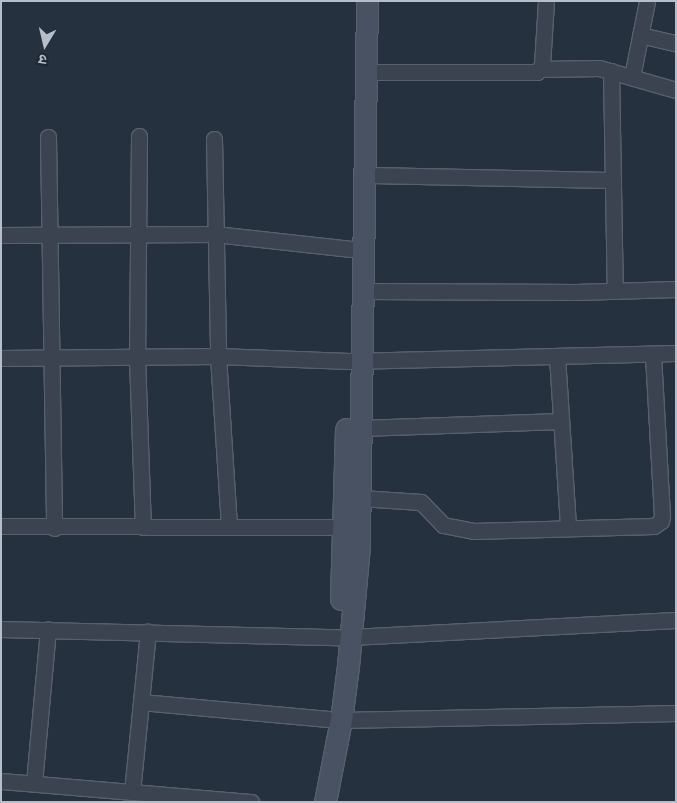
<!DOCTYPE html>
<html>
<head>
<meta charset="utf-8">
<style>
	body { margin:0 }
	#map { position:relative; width:677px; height:803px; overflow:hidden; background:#25313f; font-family:"PT Sans Narrow","Noto Sans Devanagari",sans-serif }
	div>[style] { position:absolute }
	.roads { filter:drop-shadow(1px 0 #57616d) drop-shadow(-1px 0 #57616d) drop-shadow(0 1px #57616d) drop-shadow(0 -1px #57616d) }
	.minor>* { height:15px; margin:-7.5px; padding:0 7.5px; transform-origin:7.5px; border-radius:7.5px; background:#3a434f }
	.secondary>* { height:21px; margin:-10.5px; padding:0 10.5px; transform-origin:10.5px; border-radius:10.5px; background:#485262 }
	span { translate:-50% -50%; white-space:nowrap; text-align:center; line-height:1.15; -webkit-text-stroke:4px #1e2834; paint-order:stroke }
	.frame { position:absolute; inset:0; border:2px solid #b6beca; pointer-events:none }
	.north { position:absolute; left:20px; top:20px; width:50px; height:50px; -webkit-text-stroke:4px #1e2834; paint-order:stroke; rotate:189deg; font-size:14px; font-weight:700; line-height:20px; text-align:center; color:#b6beca }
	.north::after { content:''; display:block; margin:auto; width:18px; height:22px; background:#b6beca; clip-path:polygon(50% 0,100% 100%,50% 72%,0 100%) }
</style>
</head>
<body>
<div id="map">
	<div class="roads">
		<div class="minor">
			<i style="left:640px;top:35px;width:37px;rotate:13deg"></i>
			<i style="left:540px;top:69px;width:59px;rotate:-1deg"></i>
			<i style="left:599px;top:68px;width:80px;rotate:15.9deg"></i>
			<i style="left:611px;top:71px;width:220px;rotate:89deg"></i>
			<i style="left:366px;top:72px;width:171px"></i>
			<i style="left:537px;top:72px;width:9px;rotate:-54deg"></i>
			<i style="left:542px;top:65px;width:64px;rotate:-86.4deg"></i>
			<i style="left:632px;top:77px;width:77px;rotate:-78.8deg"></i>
			<i style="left:139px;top:136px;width:221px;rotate:90.5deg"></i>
			<i style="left:137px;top:357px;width:170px;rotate:88deg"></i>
			<i style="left:48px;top:137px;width:391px;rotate:89.1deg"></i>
			<i style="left:214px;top:139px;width:217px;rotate:88.9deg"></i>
			<i style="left:218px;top:356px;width:171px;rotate:86.3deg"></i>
			<i style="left:366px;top:175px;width:247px;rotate:1.2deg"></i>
			<i style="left:1px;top:235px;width:214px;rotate:-0.3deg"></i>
			<i style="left:215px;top:234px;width:137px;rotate:6.3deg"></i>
			<i style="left:364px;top:291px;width:212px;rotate:0.3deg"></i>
			<i style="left:576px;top:292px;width:100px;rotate:-1.7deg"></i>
			<i style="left:557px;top:356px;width:172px;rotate:86.3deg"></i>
			<i style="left:1px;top:358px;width:217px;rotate:-0.5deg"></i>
			<i style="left:218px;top:356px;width:131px;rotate:2.2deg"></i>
			<i style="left:349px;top:361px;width:327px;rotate:-1.4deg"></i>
			<i style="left:361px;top:428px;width:199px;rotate:-2deg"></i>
			<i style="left:360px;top:498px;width:61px;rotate:3.8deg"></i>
			<i style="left:421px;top:502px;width:32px;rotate:46deg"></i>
			<i style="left:443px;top:525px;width:31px;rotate:11deg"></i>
			<i style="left:473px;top:531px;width:181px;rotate:-1.6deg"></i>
			<i style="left:654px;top:526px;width:9px;rotate:-36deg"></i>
			<i style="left:661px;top:521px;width:5px;rotate:-79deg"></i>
			<i style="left:662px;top:516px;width:162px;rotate:-93.2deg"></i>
			<i style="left:1px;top:526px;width:342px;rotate:0.2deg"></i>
			<i style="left:1px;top:629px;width:337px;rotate:1.4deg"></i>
			<i style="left:351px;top:637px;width:325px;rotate:-3deg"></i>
			<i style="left:141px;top:702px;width:188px;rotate:5.2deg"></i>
			<i style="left:341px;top:720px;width:335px;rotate:-1.2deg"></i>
			<i style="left:1px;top:781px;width:251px;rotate:4.8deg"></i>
			<i style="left:34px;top:783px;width:154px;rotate:-84.8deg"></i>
			<i style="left:132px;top:792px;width:161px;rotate:-84.3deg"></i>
		</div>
		<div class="secondary">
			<i style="left:341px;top:599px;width:170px;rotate:-88.3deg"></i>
			<i style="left:325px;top:802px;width:84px;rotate:-79deg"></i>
			<i style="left:341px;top:720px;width:54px;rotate:-82.6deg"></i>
			<i style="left:348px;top:666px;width:121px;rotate:-84.8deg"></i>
			<i style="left:359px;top:545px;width:544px;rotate:-89.16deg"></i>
		</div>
	</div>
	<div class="frame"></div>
	<div class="north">उ</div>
</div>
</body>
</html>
